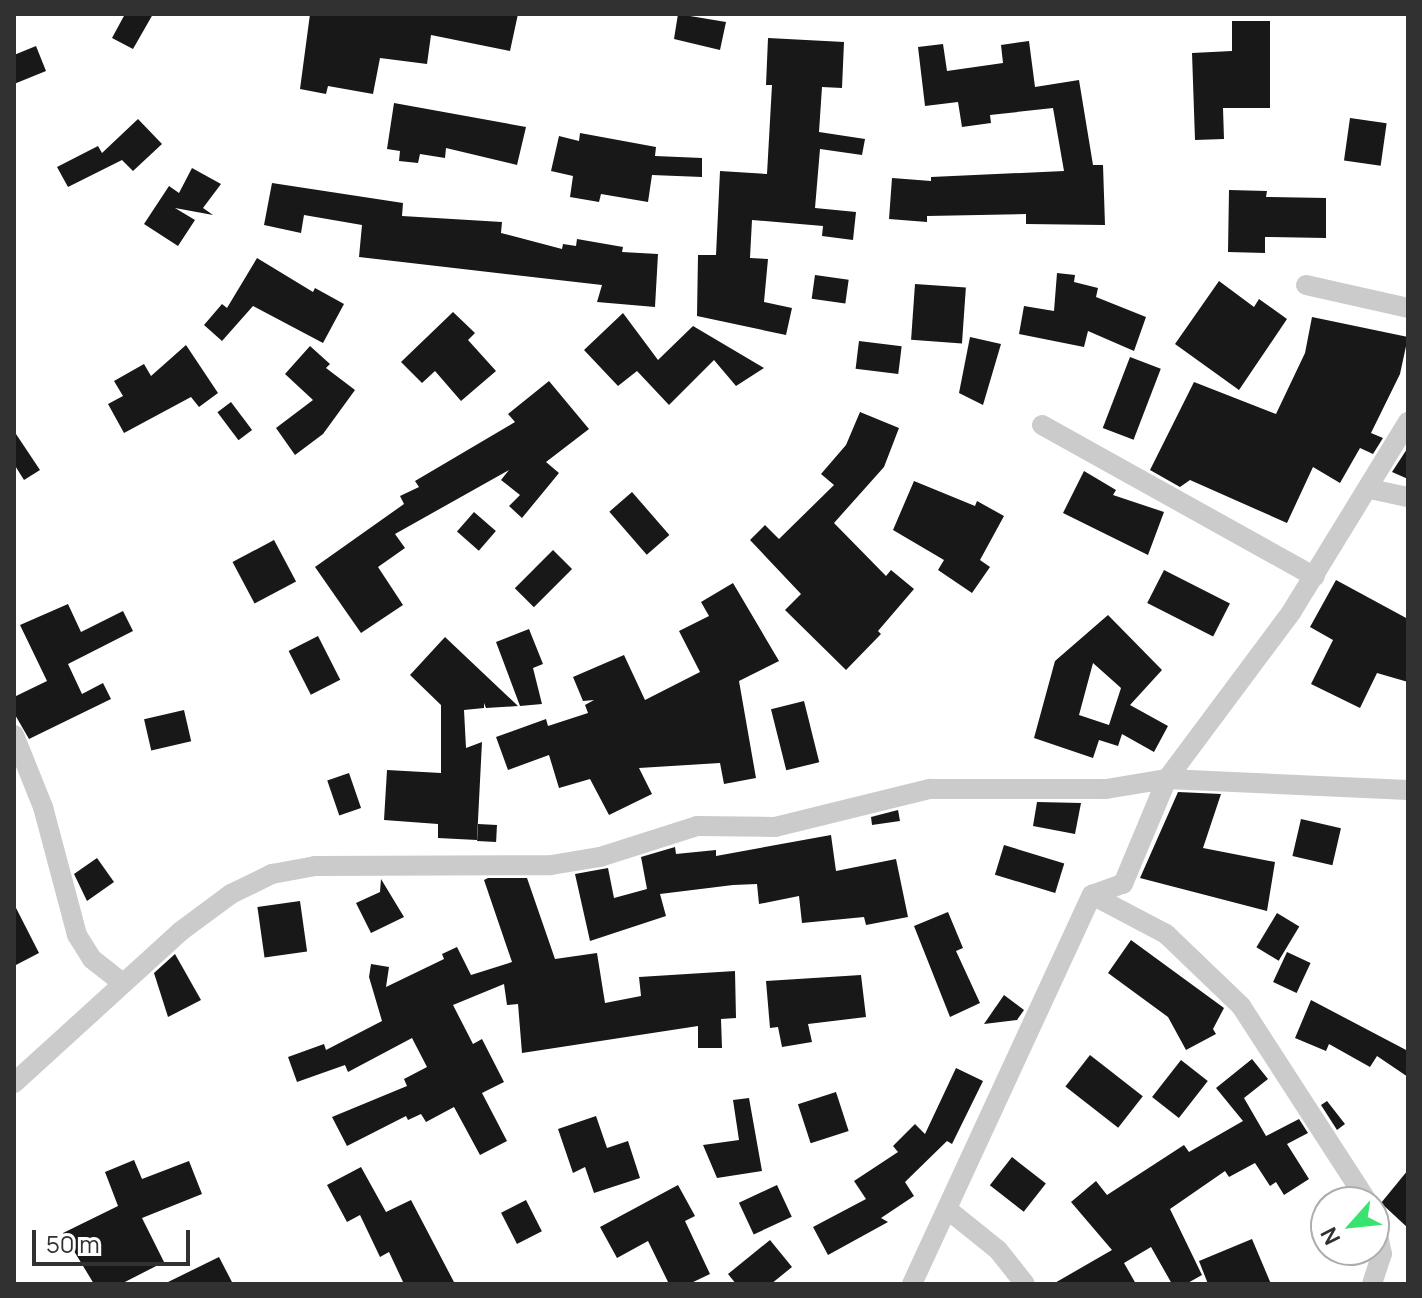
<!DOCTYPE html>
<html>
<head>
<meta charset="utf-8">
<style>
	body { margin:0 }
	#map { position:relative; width:1422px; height:1298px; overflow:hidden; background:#fff; font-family:Manrope,sans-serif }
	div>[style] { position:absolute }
	.building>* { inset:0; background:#181818; transform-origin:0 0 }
	.minor>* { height:20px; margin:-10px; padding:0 10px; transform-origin:10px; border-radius:10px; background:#cbcbcb }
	span { translate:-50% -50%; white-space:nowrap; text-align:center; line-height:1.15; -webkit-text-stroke:8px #fff; paint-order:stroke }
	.frame { position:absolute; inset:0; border:16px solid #313131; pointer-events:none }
	.north { position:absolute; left:1310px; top:1186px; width:80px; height:80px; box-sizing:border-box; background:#fff; border:2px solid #adadad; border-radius:50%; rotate:243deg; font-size:22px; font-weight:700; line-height:32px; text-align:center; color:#313131 }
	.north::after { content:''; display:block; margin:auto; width:28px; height:36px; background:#38e370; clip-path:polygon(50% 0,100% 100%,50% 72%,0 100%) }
	.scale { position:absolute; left:32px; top:1230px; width:158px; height:36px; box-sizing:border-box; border:4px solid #313131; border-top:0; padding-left:10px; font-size:24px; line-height:28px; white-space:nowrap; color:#313131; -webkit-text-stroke:6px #fff; paint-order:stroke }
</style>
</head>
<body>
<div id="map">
	<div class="building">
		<i style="clip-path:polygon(125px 14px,153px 14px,133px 49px,112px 38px)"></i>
		<i style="clip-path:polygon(310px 14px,518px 14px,510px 51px,431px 35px,427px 64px,380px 58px,373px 94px,328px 86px,326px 94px,300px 89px)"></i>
		<i style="clip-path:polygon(678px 14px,726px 22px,720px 50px,674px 39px)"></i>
		<i style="clip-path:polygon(1232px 21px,1270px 21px,1270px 108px,1223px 108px,1224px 139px,1195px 140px,1192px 53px,1232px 51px)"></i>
		<i style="clip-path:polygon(768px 38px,844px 42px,842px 88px,822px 87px,819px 132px,865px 139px,862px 155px,820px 149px,815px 208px,856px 212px,853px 240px,822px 236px,823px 226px,752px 220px,750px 258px,768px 259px,764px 302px,792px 308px,786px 335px,697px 316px,698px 255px,716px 255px,720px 171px,767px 174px,772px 85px,766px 85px)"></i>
		<i style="clip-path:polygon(1029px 41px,1035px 87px,1079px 80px,1093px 165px,1103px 165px,1105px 225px,1026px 224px,1026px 214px,927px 216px,927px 222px,889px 219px,892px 178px,931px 181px,931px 177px,1064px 171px,1053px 108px,990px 115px,991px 123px,962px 127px,958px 102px,925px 106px,918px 47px,943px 44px,947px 71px,1003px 63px,1001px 45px)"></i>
		<i style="clip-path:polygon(36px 46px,46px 71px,14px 84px,14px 55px)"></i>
		<i style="clip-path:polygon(394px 103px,526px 127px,517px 165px,446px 148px,445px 158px,420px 154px,418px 163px,399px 161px,400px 151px,387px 149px)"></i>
		<i style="left:1350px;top:118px;width:37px;height:43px;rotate:8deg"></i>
		<i style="clip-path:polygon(138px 119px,162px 144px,133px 171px,122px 160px,68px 187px,57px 167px,98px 146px,102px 153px)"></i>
		<i style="clip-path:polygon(580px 133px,656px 147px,655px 156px,702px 158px,702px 177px,652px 175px,648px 202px,601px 194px,599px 202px,570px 197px,573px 176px,551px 171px,559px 136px,579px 141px)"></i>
		<i style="clip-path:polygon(192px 168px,221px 184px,203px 208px,213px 215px,175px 208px,195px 220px,178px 246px,144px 224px,169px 186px,179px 193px)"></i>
		<i style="clip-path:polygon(272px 183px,403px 203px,402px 216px,502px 222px,501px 233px,562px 249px,563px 244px,576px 246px,577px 239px,623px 247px,622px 252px,658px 254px,655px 307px,597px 302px,602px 285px,359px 257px,362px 225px,304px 215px,301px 233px,264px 225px)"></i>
		<i style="clip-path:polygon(1229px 190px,1267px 191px,1266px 197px,1326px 198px,1326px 238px,1265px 237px,1265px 253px,1228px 252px)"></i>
		<i style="clip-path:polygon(257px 258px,313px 292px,315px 288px,344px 304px,323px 343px,253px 306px,222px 341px,204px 325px,222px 304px,227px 308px)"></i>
		<i style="clip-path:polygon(1057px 273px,1075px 275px,1074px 282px,1098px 288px,1096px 297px,1146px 317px,1134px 351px,1088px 331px,1084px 347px,1019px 334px,1024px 306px,1054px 311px)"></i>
		<i style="left:815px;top:275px;width:34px;height:24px;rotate:8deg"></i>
		<i style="clip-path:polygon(1219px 281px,1254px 307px,1259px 299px,1287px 319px,1239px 390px,1175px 344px)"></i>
		<i style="left:915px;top:284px;width:51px;height:56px;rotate:4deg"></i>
		<i style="clip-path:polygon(453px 312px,475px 333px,468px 340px,496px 371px,461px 401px,435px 371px,422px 383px,401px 362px)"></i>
		<i style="clip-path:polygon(623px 313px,658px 360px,693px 326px,764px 368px,736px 386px,714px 360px,669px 405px,637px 371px,618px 386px,584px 350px)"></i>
		<i style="clip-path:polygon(1312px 317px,1408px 337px,1400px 374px,1371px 433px,1383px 438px,1373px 454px,1360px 448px,1340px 483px,1313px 467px,1287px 523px,1190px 480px,1180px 487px,1150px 470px,1194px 382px,1276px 414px,1305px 353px)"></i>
		<i style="clip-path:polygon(970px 337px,1001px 344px,983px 405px,959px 393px)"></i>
		<i style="left:859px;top:341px;width:43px;height:28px;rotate:7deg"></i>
		<i style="clip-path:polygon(186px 345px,218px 393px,199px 407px,191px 397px,124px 433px,108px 404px,123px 396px,114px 381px,144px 364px,151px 376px)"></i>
		<i style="clip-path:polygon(310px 346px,330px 364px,326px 368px,355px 390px,323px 434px,295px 455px,276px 428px,313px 400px,285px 374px)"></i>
		<i style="left:1130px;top:357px;width:33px;height:76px;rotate:21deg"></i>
		<i style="clip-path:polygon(549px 381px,589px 429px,546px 462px,559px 473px,522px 518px,509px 506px,520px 495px,501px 480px,509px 470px,395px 534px,405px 548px,378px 567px,403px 605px,361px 633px,315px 567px,404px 504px,400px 496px,419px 487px,415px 481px,515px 422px,508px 414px)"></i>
		<i style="left:231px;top:402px;width:35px;height:17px;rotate:53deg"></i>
		<i style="clip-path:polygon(860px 412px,899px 428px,884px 467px,834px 523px,886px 576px,891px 570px,914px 589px,878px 631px,881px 634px,846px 670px,785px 610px,801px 594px,750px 540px,765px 525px,779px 539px,834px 485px,821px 474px,846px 445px)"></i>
		<i style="clip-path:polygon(14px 431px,40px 470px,24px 480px,14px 464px)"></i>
		<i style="clip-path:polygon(1407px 449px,1408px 449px,1408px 479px,1392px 472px)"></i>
		<i style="clip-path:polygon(1084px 471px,1116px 490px,1113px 495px,1164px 512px,1148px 555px,1063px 513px)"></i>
		<i style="clip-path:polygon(914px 481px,975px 506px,977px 501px,1004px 516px,980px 560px,990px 567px,972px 593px,938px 570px,944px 560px,893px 530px)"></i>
		<i style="left:632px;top:492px;width:57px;height:30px;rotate:49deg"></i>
		<i style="left:474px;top:512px;width:29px;height:26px;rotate:41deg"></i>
		<i style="left:274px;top:540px;width:47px;height:47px;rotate:62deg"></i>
		<i style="left:553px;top:550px;width:27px;height:54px;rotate:45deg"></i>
		<i style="left:1164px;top:570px;width:74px;height:37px;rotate:27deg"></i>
		<i style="clip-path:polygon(1336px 580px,1408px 619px,1408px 682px,1377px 673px,1360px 708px,1311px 684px,1333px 640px,1310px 627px)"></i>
		<i style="clip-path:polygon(733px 583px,779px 661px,739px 681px,756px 778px,724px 784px,720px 763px,639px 768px,652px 794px,609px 815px,590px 779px,559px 788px,549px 755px,508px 770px,496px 737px,546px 719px,548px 726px,588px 713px,585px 705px,594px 700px,583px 701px,573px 677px,624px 655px,645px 700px,700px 672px,679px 631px,709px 616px,701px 602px)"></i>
		<i style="clip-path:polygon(68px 604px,81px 632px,123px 611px,133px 631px,68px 664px,82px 694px,103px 683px,111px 699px,29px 739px,14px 713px,14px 697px,47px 681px,20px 625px)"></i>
		<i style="clip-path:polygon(evenodd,1108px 615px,1162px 670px,1130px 705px,1168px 726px,1154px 752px,1122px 734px,1118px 746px,1099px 740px,1093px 758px,1034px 738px,1055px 661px,1108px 615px,1093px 663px,1121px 688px,1109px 725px,1079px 715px,1093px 663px)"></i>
		<i style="clip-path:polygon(529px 629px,543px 664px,533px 668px,542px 704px,520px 706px,496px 642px)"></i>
		<i style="left:318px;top:636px;width:49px;height:33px;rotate:63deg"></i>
		<i style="clip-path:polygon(445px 637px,518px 706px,486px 708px,484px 703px,484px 708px,464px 710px,466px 748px,482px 742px,477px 840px,438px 838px,438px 824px,384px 820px,387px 770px,441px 773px,441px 705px,410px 675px)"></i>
		<i style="left:804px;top:701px;width:63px;height:34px;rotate:76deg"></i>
		<i style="left:184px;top:710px;width:32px;height:41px;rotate:77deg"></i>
		<i style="left:349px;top:773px;width:37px;height:23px;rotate:71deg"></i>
		<i style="clip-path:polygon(1178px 792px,1221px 794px,1203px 848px,1275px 862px,1267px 911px,1140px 878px)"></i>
		<i style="clip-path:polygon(1037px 802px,1081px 803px,1075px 834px,1033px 826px)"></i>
		<i style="clip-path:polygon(898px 810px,900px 821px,872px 825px,871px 817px)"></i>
		<i style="left:1301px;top:819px;width:41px;height:38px;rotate:13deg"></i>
		<i style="left:478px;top:824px;width:19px;height:17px;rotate:3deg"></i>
		<i style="clip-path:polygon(831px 835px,836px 871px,896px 859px,908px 917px,866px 925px,864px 917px,802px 923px,799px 896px,759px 904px,757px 884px,733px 885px,660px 894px,666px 916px,590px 941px,575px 874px,608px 868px,614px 898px,647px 889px,641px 857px,675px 847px,676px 854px,716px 850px,716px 856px)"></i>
		<i style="left:1004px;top:845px;width:63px;height:31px;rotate:17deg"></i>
		<i style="clip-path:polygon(97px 858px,114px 882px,87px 901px,74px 874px)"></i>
		<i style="clip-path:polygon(488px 878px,527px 878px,555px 959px,597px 953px,605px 1003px,641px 996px,639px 977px,735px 971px,736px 1018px,721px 1019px,722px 1048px,698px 1048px,698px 1026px,522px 1053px,518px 1004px,507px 1005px,504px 984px,453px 1005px,473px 1044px,482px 1039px,504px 1082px,482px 1093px,507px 1141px,480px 1155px,454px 1107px,426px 1122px,421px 1114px,408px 1120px,406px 1116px,347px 1146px,332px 1117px,407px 1086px,404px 1079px,427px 1067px,412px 1038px,348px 1072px,345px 1065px,297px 1082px,288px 1057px,324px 1044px,326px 1050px,382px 1021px,369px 977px,371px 964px,389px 967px,386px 987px,444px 959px,442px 954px,457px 947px,471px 975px,512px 962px,484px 880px)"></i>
		<i style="clip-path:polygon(381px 879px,404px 917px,371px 933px,356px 903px,380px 892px)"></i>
		<i style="left:300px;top:901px;width:51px;height:43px;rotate:82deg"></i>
		<i style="clip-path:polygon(14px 904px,39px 953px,14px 966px)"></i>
		<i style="clip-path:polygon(948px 912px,963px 948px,956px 951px,980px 1003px,950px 1017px,914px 926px)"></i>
		<i style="left:1277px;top:913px;width:26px;height:40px;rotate:31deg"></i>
		<i style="clip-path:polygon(1131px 940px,1224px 1008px,1213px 1029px,1216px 1034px,1186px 1050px,1168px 1017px,1108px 973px)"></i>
		<i style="left:1287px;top:952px;width:26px;height:33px;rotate:25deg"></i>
		<i style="clip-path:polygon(175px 954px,201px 1000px,168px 1017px,154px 973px)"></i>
		<i style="clip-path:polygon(861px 975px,866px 1017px,808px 1024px,812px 1042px,782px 1047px,778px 1027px,770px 1028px,766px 981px)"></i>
		<i style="clip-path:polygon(1004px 995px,1024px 1010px,1017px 1020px,984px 1024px)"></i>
		<i style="clip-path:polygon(1311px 1000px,1408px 1051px,1408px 1077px,1377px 1056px,1370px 1067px,1329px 1044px,1326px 1051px,1295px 1038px)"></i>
		<i style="left:1090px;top:1055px;width:67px;height:40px;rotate:38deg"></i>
		<i style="clip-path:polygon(1252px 1059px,1268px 1079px,1244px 1098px,1266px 1136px,1299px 1119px,1308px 1133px,1287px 1144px,1309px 1179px,1284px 1195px,1276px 1182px,1270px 1186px,1255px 1163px,1229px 1177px,1225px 1171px,1170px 1209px,1202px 1275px,1186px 1284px,1172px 1284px,1151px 1247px,1124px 1263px,1136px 1284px,1053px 1284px,1112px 1250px,1071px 1202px,1096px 1181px,1107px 1195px,1184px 1145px,1189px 1152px,1243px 1121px,1216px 1088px)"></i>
		<i style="left:1181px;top:1060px;width:34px;height:47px;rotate:38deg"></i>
		<i style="clip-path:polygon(956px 1068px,983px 1081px,952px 1144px,947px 1141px,905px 1182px,914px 1196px,881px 1218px,888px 1222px,828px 1255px,813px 1227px,866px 1199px,854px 1181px,898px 1152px,893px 1146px,915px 1124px,925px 1134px)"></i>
		<i style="left:836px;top:1092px;width:41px;height:40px;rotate:72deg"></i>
		<i style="clip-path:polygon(749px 1098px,762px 1171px,717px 1178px,703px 1145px,739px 1140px,733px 1100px)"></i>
		<i style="clip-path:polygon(1327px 1101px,1345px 1124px,1337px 1130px,1321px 1105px)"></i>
		<i style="clip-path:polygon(596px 1116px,607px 1148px,628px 1141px,640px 1178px,594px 1193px,585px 1167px,573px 1173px,558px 1129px)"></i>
		<i style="left:1012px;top:1157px;width:43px;height:36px;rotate:38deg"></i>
		<i style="clip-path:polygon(134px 1160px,142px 1179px,189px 1161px,202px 1194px,142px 1218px,164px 1262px,121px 1284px,94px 1284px,63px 1233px,118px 1206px,105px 1172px)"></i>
		<i style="clip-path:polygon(361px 1167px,386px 1212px,411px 1200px,455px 1284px,404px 1284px,389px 1252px,380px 1257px,360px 1215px,347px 1222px,327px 1185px)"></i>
		<i style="clip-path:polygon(1408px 1170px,1408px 1228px,1381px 1203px)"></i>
		<i style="clip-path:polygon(678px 1185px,695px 1216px,685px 1221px,710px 1274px,689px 1284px,669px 1284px,648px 1241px,617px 1258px,600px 1227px)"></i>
		<i style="left:777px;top:1185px;width:35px;height:42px;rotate:65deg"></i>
		<i style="left:526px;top:1200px;width:35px;height:28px;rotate:63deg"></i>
		<i style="clip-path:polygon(1252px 1239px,1271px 1284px,1208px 1284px,1199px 1261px)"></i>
		<i style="clip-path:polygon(770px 1240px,792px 1267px,771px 1284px,736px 1284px,728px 1274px)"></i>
		<i style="clip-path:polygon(219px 1257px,233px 1284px,164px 1284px)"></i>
	</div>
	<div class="minor">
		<i style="left:1306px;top:285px;width:105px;rotate:12.7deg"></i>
		<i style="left:1042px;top:425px;width:312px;rotate:29.1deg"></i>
		<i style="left:1370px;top:489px;width:39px;rotate:12deg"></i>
		<i style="left:14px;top:735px;width:78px;rotate:68.1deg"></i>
		<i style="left:43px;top:807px;width:132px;rotate:75.1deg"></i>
		<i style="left:77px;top:935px;width:28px;rotate:58deg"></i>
		<i style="left:92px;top:959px;width:39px;rotate:38deg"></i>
		<i style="left:1092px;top:895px;width:84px;rotate:27.8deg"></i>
		<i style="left:1166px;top:934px;width:104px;rotate:43.8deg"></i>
		<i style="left:1241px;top:1006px;width:234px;rotate:57.1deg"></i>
		<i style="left:14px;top:1083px;width:226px;rotate:-42.3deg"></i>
		<i style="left:181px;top:931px;width:62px;rotate:-36.5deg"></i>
		<i style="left:231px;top:894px;width:46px;rotate:-26deg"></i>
		<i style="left:272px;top:874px;width:44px;rotate:-10.5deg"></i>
		<i style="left:315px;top:866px;width:236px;rotate:-0.2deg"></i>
		<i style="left:551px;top:865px;width:50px;rotate:-9.3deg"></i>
		<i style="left:600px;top:857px;width:102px;rotate:-17.7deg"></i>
		<i style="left:697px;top:826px;width:78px;rotate:0.7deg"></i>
		<i style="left:775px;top:827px;width:160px;rotate:-13.8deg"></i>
		<i style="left:930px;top:789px;width:176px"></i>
		<i style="left:1106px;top:789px;width:62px;rotate:-9.3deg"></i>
		<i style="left:1167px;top:779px;width:241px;rotate:2.6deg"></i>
		<i style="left:947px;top:1209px;width:65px;rotate:38.8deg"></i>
		<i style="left:998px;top:1250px;width:43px;rotate:51.5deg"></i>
		<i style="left:912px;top:1284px;width:429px;rotate:-65.2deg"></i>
		<i style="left:1092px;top:895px;width:33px;rotate:-20deg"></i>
		<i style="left:1123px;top:884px;width:114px;rotate:-67.3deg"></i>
		<i style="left:1167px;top:779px;width:209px;rotate:-53.3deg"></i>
		<i style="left:1292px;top:611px;width:222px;rotate:-58.5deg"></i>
		<i style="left:1372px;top:1284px;width:32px;rotate:-72deg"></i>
		<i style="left:1382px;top:1254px;width:39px;rotate:-102deg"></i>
	</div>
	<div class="frame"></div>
	<div class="north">N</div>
	<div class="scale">50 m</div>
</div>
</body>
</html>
